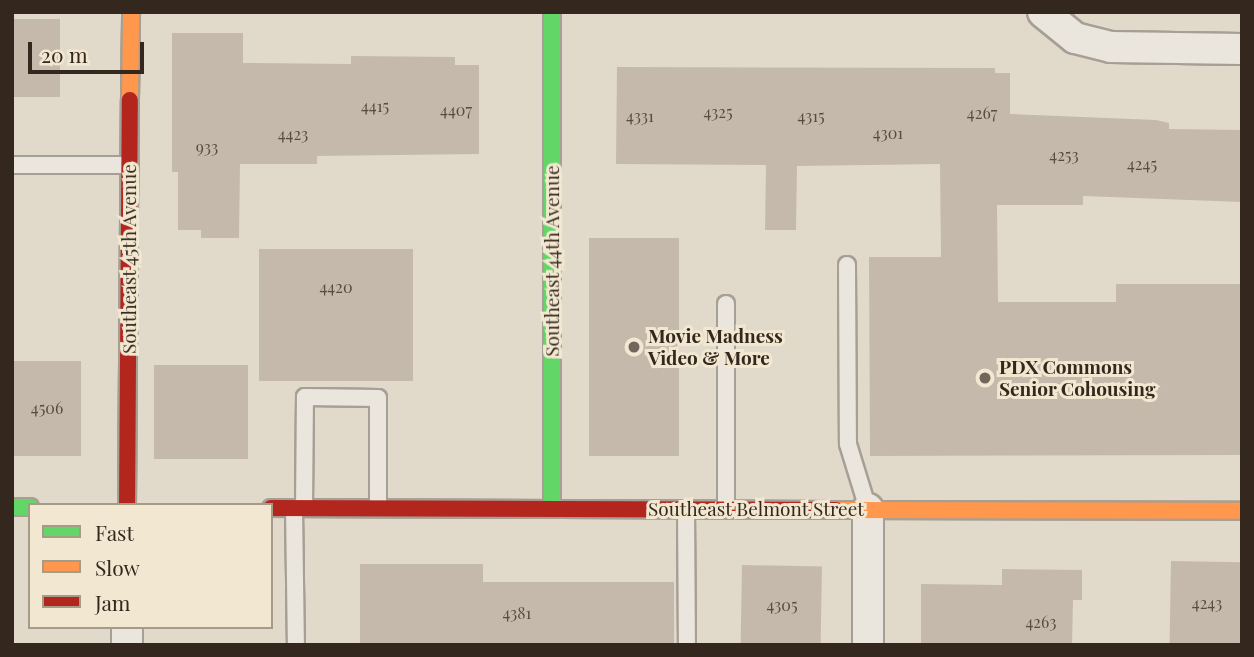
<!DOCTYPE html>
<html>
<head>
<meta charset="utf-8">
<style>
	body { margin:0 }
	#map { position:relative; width:1254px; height:657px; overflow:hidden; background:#e1dacb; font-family:"Playfair Display",serif }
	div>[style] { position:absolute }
	.building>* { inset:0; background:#c5b9ac; transform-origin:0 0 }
	.roads { filter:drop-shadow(2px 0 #a69f95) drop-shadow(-2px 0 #a69f95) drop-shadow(0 2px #a69f95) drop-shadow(0 -2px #a69f95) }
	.lane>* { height:16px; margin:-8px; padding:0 8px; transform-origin:8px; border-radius:8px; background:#eae5dd }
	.street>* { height:30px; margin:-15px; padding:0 15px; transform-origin:15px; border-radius:15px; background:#eae5dd }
	.fast>* { height:16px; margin:-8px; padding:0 8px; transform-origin:8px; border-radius:8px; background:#63d668 }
	.slow>* { height:16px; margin:-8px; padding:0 8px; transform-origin:8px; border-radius:8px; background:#ff974d }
	.jam>* { height:16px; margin:-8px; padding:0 8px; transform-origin:8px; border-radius:8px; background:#b3261e }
	.dots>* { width:19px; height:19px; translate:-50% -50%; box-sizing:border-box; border:4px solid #f2e8d1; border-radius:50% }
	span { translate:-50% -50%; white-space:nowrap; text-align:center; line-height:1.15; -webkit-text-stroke:6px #f2e8d1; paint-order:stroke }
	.number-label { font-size:16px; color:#584c42 }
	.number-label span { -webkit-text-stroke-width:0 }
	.street-label { font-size:19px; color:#34281e }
	.poi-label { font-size:19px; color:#34281e; font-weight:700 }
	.left { translate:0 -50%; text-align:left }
	.frame { position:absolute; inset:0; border:14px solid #34281e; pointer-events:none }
	.legend { position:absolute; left:28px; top:503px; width:245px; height:126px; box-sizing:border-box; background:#f2e8d1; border:2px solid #a69b89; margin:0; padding:9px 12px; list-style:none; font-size:21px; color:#34281e }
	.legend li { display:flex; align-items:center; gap:14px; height:35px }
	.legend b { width:35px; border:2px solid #a69b89 }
	.scale { position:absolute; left:28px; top:42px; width:116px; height:32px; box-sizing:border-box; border:4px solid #34281e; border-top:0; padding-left:9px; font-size:21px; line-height:24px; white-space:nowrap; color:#34281e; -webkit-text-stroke:5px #f2e8d1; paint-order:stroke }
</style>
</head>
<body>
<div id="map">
	<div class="building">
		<i style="left:12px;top:19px;width:48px;height:78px"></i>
		<i style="clip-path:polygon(172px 33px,243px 33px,243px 63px,351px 64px,351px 56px,455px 57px,455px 65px,479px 65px,479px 154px,317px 156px,317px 164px,240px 164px,239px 238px,201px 238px,201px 230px,178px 230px,178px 172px,172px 172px)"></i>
		<i style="clip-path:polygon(617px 67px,995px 68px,995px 73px,1010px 73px,1010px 114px,1156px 120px,1169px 123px,1169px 129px,1242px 130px,1242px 202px,1083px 196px,1083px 205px,997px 205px,998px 302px,1116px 302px,1116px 284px,1242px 284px,1242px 455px,870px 456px,869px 257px,941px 257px,940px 164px,797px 166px,796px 230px,765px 230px,766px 165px,616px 164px)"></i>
		<i style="left:589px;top:238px;width:90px;height:218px"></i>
		<i style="left:259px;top:249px;width:154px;height:132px"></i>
		<i style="left:12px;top:361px;width:69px;height:95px"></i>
		<i style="left:154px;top:365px;width:94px;height:94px"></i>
		<i style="left:1171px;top:561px;width:71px;height:84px;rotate:1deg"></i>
		<i style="clip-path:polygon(360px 564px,483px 564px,483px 582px,674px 582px,674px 645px,360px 645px)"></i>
		<i style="left:742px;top:565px;width:80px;height:80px;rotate:1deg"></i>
		<i style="clip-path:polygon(1002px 569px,1082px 570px,1082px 600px,1073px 600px,1072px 645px,921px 645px,921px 584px,1002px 585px)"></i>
	</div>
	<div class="roads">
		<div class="lane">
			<i style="left:12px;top:165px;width:118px"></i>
			<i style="left:847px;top:265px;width:179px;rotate:89.7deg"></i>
			<i style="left:848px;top:444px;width:68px;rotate:72.9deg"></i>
			<i style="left:726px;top:304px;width:205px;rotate:90deg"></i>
			<i style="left:294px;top:508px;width:137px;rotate:89.2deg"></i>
			<i style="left:304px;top:508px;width:111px;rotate:-89.5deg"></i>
			<i style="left:305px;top:397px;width:73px;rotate:0.8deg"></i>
			<i style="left:378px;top:398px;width:110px;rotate:90deg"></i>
			<i style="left:686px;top:509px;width:136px;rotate:89.6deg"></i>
		</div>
		<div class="street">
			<i style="left:1043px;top:12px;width:41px;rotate:39.1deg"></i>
			<i style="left:1075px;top:38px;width:37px;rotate:14deg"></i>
			<i style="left:1111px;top:47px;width:131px;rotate:0.9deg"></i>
			<i style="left:868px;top:509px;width:136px;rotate:90deg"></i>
			<i style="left:127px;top:645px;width:18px;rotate:-90deg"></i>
		</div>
		<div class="fast">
			<i style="left:552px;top:12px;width:497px;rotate:90deg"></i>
			<i style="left:12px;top:507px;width:18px"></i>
		</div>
		<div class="slow">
			<i style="left:130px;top:100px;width:88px;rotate:-89.3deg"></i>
			<i style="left:836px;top:510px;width:406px;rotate:0.1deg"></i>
		</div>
		<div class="jam">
			<i style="left:127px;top:505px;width:405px;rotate:-89.6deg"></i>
			<i style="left:271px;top:508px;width:565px;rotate:0.2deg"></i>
		</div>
	</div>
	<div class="dots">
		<i style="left:634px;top:347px;background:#71665b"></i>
		<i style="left:985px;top:378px;background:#71665b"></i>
	</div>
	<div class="number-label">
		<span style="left:375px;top:106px">4415</span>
		<span style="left:456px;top:110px">4407</span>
		<span style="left:718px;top:112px">4325</span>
		<span style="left:982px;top:113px">4267</span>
		<span style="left:640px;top:116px">4331</span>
		<span style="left:811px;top:116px">4315</span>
		<span style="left:888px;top:133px">4301</span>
		<span style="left:293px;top:134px">4423</span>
		<span style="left:207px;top:147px">933</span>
		<span style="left:1064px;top:155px">4253</span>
		<span style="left:1142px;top:164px">4245</span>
		<span style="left:336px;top:287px">4420</span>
		<span style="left:47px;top:408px">4506</span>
		<span style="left:1207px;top:603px">4243</span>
		<span style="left:782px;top:605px">4305</span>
		<span style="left:517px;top:613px">4381</span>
		<span style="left:1041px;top:622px">4263</span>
	</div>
	<div class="street-label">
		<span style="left:129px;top:259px;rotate:-90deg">Southeast 45th Avenue</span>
		<span style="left:552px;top:261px;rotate:-90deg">Southeast 44th Avenue</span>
		<span style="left:756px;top:509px">Southeast Belmont Street</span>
	</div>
	<div class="poi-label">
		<span class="left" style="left:648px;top:347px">Movie Madness<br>Video &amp; More</span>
		<span class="left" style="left:999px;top:378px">PDX Commons<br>Senior Cohousing</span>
	</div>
	<div class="frame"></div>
	<ul class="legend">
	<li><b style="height:9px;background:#63d668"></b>Fast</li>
	<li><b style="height:9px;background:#ff974d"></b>Slow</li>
	<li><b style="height:9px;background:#b3261e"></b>Jam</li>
	</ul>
	<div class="scale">20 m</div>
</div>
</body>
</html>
